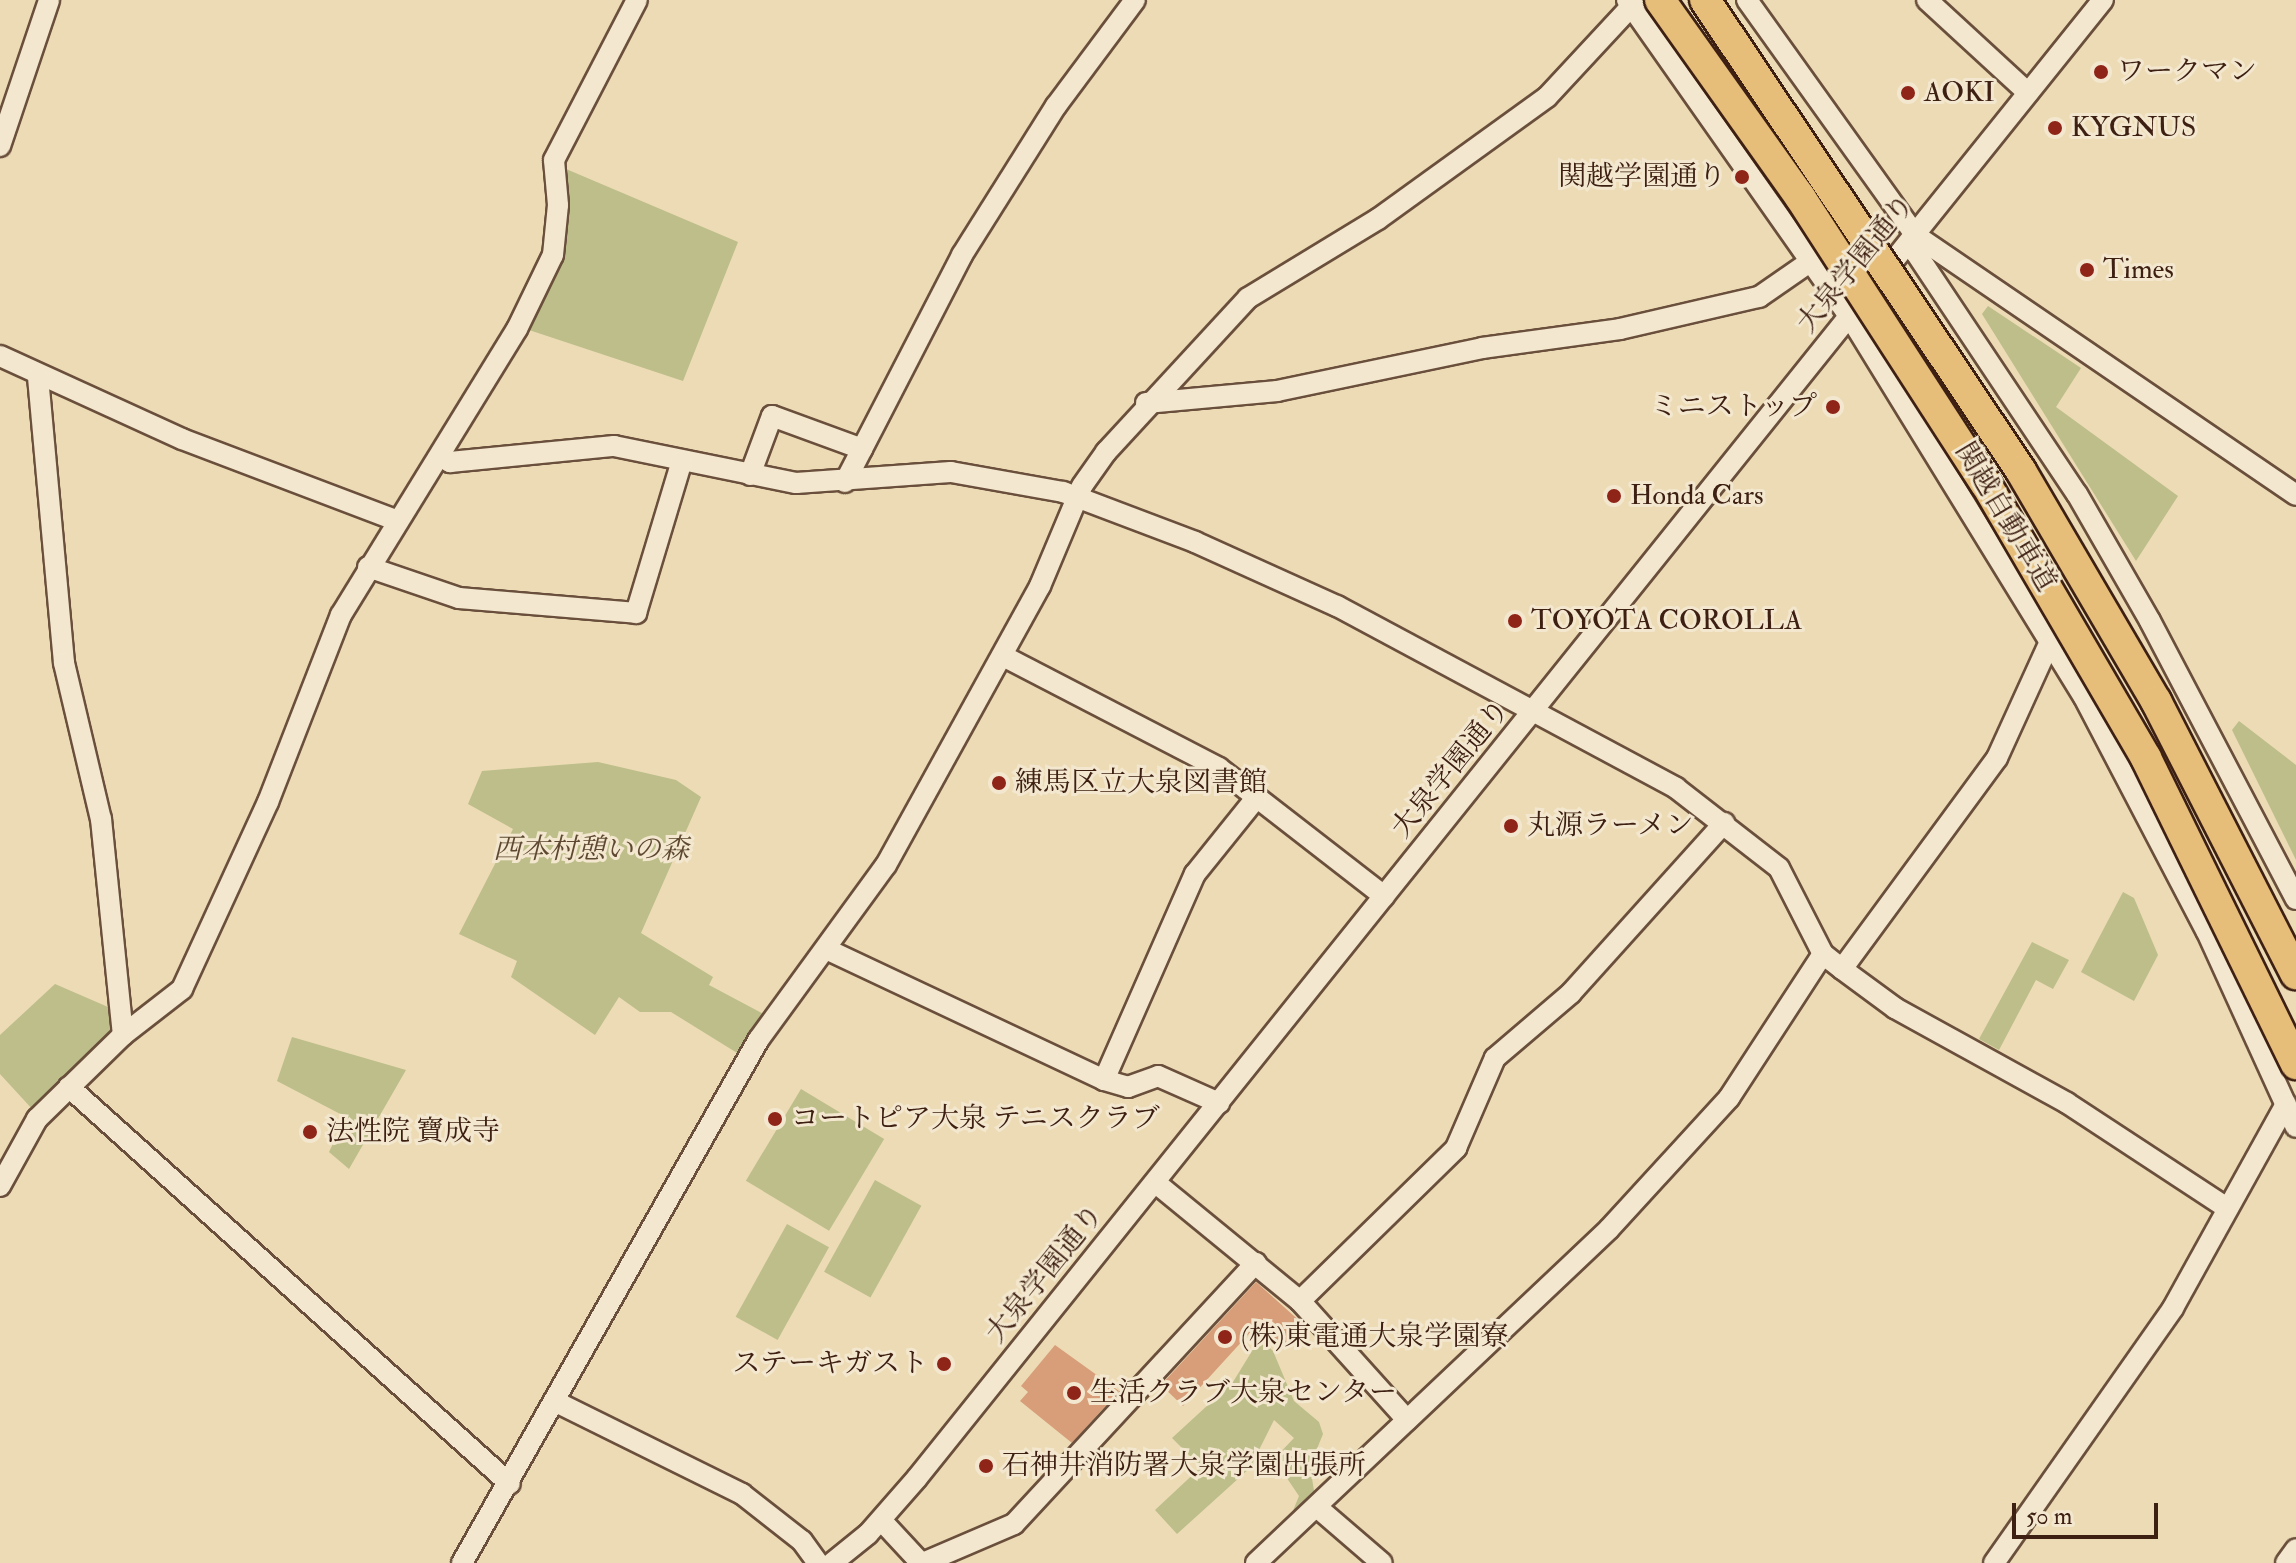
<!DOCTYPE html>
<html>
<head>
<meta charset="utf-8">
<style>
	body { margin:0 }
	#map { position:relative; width:2296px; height:1563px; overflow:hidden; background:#ecdbb5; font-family:"IM FELL Double Pica","Noto Serif JP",serif }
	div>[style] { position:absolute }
	.green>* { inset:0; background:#bdbe8a; transform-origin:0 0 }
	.building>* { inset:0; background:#d79e79 }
	.roads { filter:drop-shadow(2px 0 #6a4f3c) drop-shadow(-2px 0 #6a4f3c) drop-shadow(0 2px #6a4f3c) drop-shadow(0 -2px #6a4f3c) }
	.minor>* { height:20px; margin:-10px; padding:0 10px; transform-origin:10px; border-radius:10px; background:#f3e8cf }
	.bridges { filter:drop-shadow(2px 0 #3e2013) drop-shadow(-2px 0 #3e2013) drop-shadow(0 2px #3e2013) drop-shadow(0 -2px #3e2013) }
	.highway-bridge>* { height:30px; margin:-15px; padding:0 15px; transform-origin:15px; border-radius:15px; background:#e6be7a }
	.dots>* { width:22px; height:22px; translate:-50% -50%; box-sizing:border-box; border:4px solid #f3e8cf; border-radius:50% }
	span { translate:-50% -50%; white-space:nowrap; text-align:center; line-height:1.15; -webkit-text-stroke:6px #f3e8cf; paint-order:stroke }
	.poi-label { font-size:28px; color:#3e2013 }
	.left { translate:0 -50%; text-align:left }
	.right { translate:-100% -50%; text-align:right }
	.street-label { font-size:28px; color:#3e2013 }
	.park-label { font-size:28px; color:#5e4831; font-style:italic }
	.scale { position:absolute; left:2012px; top:1503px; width:146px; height:36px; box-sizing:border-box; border:4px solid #3e2013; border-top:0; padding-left:10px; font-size:24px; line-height:28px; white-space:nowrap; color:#3e2013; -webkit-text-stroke:6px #f3e8cf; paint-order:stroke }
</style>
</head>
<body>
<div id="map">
	<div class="green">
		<i style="clip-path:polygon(559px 166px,738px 242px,683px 381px,529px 330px,561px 254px)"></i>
		<i style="clip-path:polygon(1988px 306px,2081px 368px,2056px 407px,2178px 496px,2136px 561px,1982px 314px)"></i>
		<i style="clip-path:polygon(2239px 721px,2296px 765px,2296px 860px,2232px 730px)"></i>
		<i style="clip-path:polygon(598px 762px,676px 780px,701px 797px,641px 933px,713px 977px,709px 985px,769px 1017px,742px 1056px,671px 1012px,640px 1012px,619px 997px,595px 1035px,511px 977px,517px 961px,459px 934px,513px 829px,468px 804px,482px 771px)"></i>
		<i style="clip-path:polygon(2123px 892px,2134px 898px,2158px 955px,2134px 1001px,2081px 972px)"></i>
		<i style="clip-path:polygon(2032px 942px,2069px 960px,2053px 989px,2036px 980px,1999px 1050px,1979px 1039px)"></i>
		<i style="clip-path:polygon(55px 984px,108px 1007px,112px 1037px,34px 1111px,0 1074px,0 1035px)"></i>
		<i style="clip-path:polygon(292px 1037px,406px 1070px,349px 1169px,329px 1152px,346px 1117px,277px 1081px)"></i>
		<i style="left:801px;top:1089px;width:97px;height:107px;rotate:31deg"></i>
		<i style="left:875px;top:1180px;width:53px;height:105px;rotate:29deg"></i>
		<i style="left:787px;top:1224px;width:48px;height:106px;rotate:29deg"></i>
		<i style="clip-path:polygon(1260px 1338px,1273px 1351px,1294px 1401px,1319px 1422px,1323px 1434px,1310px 1466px,1315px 1497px,1288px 1523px,1299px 1496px,1274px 1459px,1294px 1438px,1274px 1420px,1250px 1468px,1177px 1534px,1155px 1510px,1201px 1467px,1172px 1438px,1233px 1382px)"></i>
	</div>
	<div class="building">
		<i style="clip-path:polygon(1256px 1282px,1303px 1324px,1281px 1348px,1256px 1326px,1183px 1406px,1161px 1385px)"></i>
		<i style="clip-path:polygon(1055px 1345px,1119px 1391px,1072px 1443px,1020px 1401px,1028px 1392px,1021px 1386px)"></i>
	</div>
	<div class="roads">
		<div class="minor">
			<i style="left:1627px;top:0;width:388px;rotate:54.9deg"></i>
			<i style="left:1850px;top:317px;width:446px;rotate:58.4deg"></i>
			<i style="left:2084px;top:697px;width:265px;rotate:62.4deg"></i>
			<i style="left:2207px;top:932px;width:214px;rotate:65.5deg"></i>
			<i style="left:1747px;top:0;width:289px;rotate:54.4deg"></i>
			<i style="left:1915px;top:235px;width:461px;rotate:34.3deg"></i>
			<i style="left:1927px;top:0;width:137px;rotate:42.6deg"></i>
			<i style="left:0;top:146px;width:154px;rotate:-71.4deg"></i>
			<i style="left:1915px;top:235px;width:18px;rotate:87deg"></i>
			<i style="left:1916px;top:253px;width:290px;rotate:56.3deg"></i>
			<i style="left:2077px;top:494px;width:146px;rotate:60.1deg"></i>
			<i style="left:2150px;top:621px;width:314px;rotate:62.3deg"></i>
			<i style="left:0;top:356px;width:200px;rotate:24.5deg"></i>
			<i style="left:182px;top:439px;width:228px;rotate:20.8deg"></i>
			<i style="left:38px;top:377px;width:287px;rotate:84.8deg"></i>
			<i style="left:64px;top:663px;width:160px;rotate:76.7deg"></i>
			<i style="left:101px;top:819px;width:217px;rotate:84.2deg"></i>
			<i style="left:1146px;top:403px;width:132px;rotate:-5.2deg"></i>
			<i style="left:1277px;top:391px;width:209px;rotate:-11.8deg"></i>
			<i style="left:1482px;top:348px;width:139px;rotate:-7.8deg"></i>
			<i style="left:1620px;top:329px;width:143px;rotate:-13deg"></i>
			<i style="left:1759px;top:297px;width:63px;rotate:-34.7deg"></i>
			<i style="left:441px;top:456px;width:11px;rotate:34deg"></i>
			<i style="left:450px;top:462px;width:165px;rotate:-5.6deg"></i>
			<i style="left:614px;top:446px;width:186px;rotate:11.5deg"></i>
			<i style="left:796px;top:483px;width:155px;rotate:-4.1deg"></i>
			<i style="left:951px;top:472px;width:114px;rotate:10.1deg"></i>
			<i style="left:1063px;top:492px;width:141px;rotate:20.7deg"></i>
			<i style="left:1195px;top:542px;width:156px;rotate:24.3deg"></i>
			<i style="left:1337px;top:606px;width:385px;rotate:28.2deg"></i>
			<i style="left:1676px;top:788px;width:130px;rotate:37.8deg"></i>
			<i style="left:1779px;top:868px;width:97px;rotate:62.9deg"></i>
			<i style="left:1823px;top:954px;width:24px;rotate:38deg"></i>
			<i style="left:1842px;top:969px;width:66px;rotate:36.3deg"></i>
			<i style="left:1895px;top:1008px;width:196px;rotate:28.9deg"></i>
			<i style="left:2067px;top:1103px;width:188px;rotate:33.3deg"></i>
			<i style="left:750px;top:475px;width:63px;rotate:-69.6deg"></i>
			<i style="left:772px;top:416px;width:96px;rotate:20.1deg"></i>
			<i style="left:845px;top:482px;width:255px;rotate:-62.7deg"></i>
			<i style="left:962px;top:255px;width:176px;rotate:-57.8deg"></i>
			<i style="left:1056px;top:106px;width:132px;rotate:-53.3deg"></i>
			<i style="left:368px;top:567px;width:96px;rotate:18.8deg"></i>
			<i style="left:459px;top:598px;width:178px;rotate:4.8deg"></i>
			<i style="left:636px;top:613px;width:159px;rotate:-73.2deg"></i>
			<i style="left:1003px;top:656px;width:243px;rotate:27.4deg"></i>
			<i style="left:1219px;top:768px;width:209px;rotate:37.8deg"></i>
			<i style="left:826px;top:949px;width:307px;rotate:25.2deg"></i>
			<i style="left:1104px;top:1080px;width:25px;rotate:16deg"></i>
			<i style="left:1128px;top:1087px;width:32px;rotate:-20deg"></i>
			<i style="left:1158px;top:1076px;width:67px;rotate:23.9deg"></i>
			<i style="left:1842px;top:969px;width:262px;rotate:-53.7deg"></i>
			<i style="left:1997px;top:758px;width:125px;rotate:-65.5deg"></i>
			<i style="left:1104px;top:1080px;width:225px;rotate:-66.2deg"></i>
			<i style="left:1195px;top:874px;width:97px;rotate:-51.2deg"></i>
			<i style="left:69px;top:1087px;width:593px;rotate:41.99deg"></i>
			<i style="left:1156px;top:1183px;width:186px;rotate:39.3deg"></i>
			<i style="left:1300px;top:1301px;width:160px;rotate:48deg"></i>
			<i style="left:0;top:1186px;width:77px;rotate:-61.1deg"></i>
			<i style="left:37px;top:1119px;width:120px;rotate:-44.3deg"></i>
			<i style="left:123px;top:1035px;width:75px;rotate:-37.9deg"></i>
			<i style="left:182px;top:989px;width:206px;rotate:-65.3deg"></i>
			<i style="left:268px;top:802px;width:201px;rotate:-68.7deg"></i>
			<i style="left:341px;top:615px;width:336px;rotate:-58.4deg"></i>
			<i style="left:517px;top:329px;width:82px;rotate:-64.1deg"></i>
			<i style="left:553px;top:255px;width:50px;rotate:-84.3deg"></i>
			<i style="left:558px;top:205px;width:45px;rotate:-95.1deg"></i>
			<i style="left:554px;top:160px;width:180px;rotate:-62.6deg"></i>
			<i style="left:1300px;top:1301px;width:219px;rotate:-44.4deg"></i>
			<i style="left:1456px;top:1148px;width:98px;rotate:-66.6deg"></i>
			<i style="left:1495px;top:1058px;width:100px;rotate:-40.5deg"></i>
			<i style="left:1571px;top:993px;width:229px;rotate:-48deg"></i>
			<i style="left:554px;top:1401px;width:210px;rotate:26.3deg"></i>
			<i style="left:742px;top:1494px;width:76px;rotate:38.1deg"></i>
			<i style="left:802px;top:1541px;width:27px;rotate:54deg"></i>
			<i style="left:1318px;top:1508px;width:84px;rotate:40.7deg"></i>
			<i style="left:881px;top:1520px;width:59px;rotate:47.1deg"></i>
			<i style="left:462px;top:1563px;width:602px;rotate:-60.46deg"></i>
			<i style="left:759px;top:1039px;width:215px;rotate:-53.9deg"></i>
			<i style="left:886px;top:865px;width:319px;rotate:-61.1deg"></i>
			<i style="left:1040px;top:586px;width:108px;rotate:-67.2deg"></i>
			<i style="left:1082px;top:486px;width:42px;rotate:-54.8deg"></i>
			<i style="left:1106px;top:452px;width:209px;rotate:-47.3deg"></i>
			<i style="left:1248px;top:298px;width:152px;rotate:-31.3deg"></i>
			<i style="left:1378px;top:219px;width:208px;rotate:-35.8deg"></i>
			<i style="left:1547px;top:97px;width:132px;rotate:-47.1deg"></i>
			<i style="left:832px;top:1563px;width:46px;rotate:-38.9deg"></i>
			<i style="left:868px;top:1534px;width:74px;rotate:-48.8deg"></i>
			<i style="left:917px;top:1478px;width:1895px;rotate:-51.26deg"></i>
			<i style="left:923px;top:1563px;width:99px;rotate:-23.2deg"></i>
			<i style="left:1014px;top:1524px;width:356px;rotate:-47.2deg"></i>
			<i style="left:1256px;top:1563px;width:486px;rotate:-43.4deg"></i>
			<i style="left:1609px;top:1229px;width:178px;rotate:-47.5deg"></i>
			<i style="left:1729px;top:1098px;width:172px;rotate:-56.9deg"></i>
			<i style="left:1994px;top:1563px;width:312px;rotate:-54.9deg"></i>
			<i style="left:2173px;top:1308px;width:233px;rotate:-61deg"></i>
			<i style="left:2286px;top:1563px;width:17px;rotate:-54deg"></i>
		</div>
	</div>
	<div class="bridges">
		<div class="highway-bridge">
			<i style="left:1660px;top:0;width:242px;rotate:54.6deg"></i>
			<i style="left:1800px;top:197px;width:342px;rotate:57.1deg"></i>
			<i style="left:1986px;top:484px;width:317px;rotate:59.7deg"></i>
			<i style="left:2146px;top:758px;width:341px;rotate:63.9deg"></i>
			<i style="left:1705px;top:0;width:567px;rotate:56.14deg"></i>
			<i style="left:2021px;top:471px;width:267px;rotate:59.6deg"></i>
			<i style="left:2156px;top:701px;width:307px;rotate:62.9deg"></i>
		</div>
	</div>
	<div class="dots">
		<i style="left:2101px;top:72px;background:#8f2418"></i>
		<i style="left:1908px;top:93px;background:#8f2418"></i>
		<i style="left:2055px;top:128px;background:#8f2418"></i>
		<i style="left:1742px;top:177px;background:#8f2418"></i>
		<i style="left:2087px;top:270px;background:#8f2418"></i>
		<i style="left:1833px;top:407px;background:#8f2418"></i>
		<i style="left:1614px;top:496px;background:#8f2418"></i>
		<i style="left:1515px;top:621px;background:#8f2418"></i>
		<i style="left:999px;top:783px;background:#8f2418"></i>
		<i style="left:1511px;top:826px;background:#8f2418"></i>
		<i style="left:775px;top:1119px;background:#8f2418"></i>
		<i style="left:310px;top:1132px;background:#8f2418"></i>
		<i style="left:1225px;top:1337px;background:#8f2418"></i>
		<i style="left:944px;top:1364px;background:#8f2418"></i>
		<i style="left:1074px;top:1393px;background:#8f2418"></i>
		<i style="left:986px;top:1466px;background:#8f2418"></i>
	</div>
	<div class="poi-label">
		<span class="left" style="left:2117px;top:72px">ワークマン</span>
		<span class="left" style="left:1924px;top:93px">AOKI</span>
		<span class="left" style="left:2071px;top:128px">KYGNUS</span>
		<span class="right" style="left:1726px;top:177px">関越学園通り</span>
		<span class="left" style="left:2103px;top:270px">Times</span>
		<span class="right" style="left:1817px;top:407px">ミニストップ</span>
		<span class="left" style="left:1630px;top:496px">Honda Cars</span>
		<span class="left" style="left:1531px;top:621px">TOYOTA COROLLA</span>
		<span class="left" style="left:1015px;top:783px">練馬区立大泉図書館</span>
		<span class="left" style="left:1527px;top:826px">丸源ラーメン</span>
		<span class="left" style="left:791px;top:1119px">コートピア大泉 テニスクラブ</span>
		<span class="left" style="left:326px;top:1132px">法性院 寶成寺</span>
		<span class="left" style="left:1241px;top:1337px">(株)東電通大泉学園寮</span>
		<span class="right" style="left:928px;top:1364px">ステーキガスト</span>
		<span class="left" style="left:1090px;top:1393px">生活クラブ大泉センター</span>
		<span class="left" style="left:1002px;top:1466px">石神井消防署大泉学園出張所</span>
	</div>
	<div class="street-label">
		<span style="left:1856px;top:264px;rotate:-51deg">大泉学園通り</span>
		<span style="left:2005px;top:517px;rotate:59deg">関越自動車道</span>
		<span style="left:1451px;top:769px;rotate:-51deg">大泉学園通り</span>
		<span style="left:1045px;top:1274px;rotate:-51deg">大泉学園通り</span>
	</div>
	<div class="park-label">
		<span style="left:591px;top:850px">西本村憩いの森</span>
	</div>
	<div class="scale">50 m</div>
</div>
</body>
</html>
